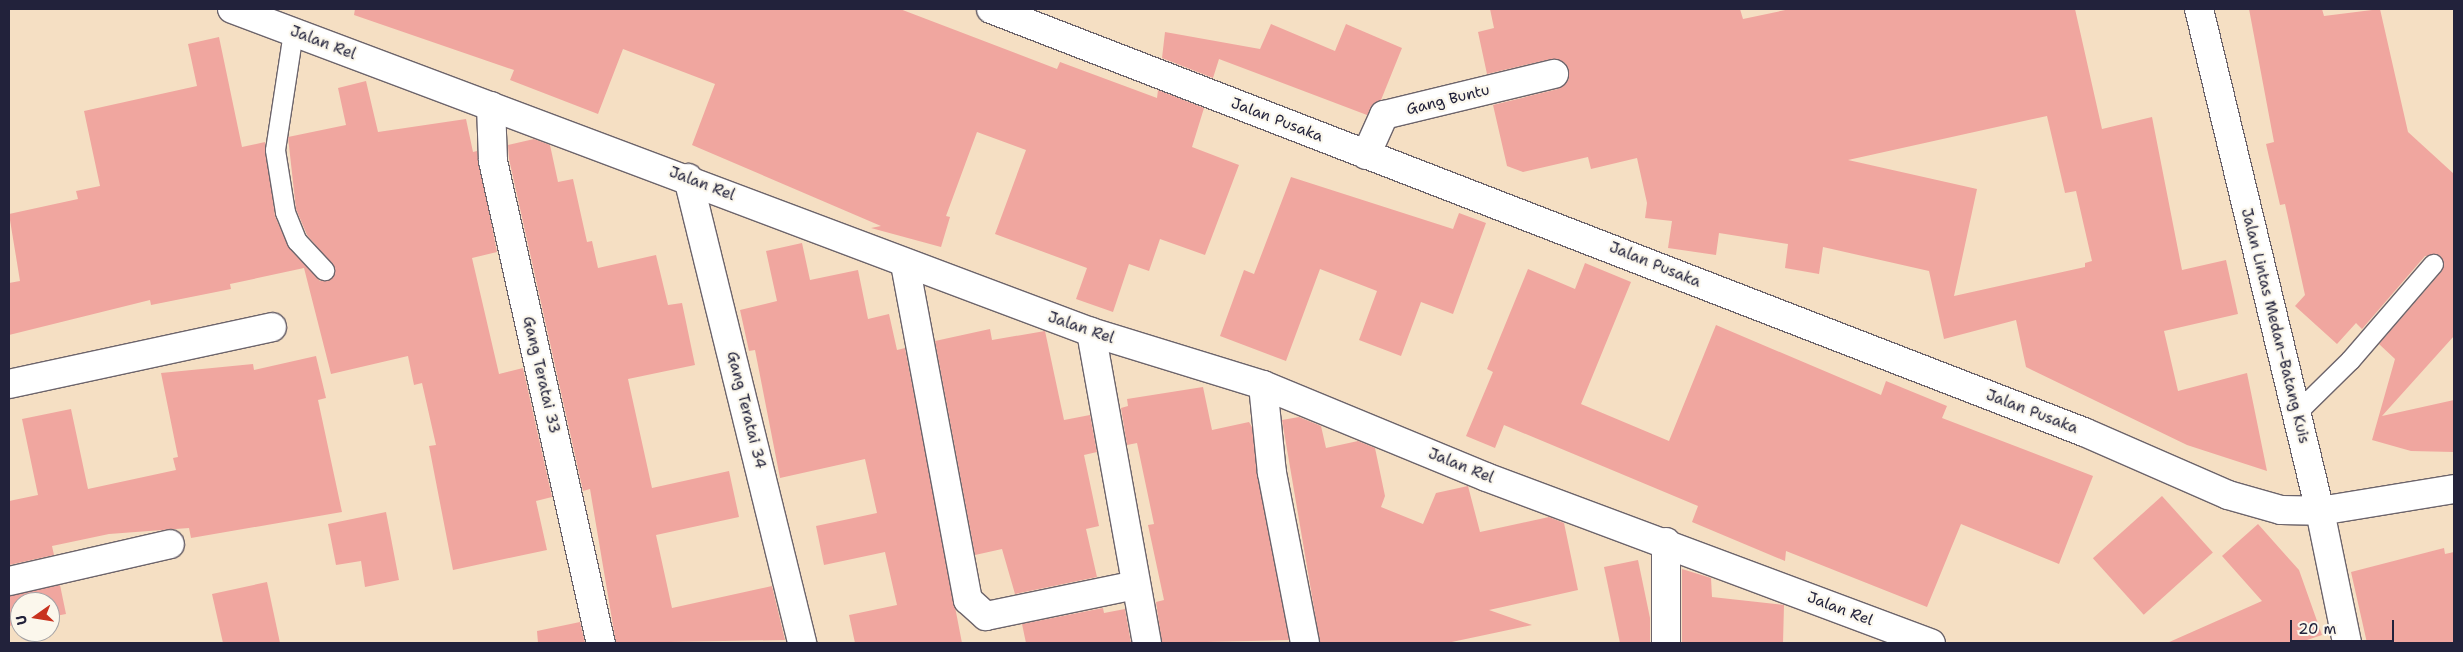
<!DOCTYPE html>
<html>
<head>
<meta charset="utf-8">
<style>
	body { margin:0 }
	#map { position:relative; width:2463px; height:652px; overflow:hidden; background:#f5dfc3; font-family:"Shantell Sans",sans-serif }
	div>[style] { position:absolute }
	.building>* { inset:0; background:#f0a69f; transform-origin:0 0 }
	.roads { filter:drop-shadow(1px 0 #6c646b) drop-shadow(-1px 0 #6c646b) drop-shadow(0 1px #6c646b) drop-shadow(0 -1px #6c646b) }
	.service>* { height:19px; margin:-9.5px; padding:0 9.5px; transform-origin:9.5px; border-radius:9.5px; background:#fff }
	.minor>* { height:28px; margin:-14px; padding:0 14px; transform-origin:14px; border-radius:14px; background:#fff }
	.secondary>* { height:28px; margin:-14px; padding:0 14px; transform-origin:14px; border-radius:14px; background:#fff }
	.trunk>* { height:28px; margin:-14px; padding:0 14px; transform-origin:14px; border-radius:14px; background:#fff }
	span { translate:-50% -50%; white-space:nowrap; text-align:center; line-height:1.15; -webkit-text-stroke:4.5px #fbf7ec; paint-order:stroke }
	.street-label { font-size:15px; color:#22223b }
	.frame { position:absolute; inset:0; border:10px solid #22223b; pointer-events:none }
	.north { position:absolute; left:10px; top:592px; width:50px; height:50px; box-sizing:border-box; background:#fbf7ec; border:1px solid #a4a2a5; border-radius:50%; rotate:257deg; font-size:14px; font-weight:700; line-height:20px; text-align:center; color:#22223b }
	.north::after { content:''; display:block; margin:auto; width:18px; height:22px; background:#c8321e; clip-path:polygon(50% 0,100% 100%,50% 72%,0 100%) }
	.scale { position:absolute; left:2290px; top:620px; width:104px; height:22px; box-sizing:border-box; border:2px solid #22223b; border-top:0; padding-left:6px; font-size:15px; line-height:18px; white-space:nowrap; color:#22223b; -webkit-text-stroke:4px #fbf7ec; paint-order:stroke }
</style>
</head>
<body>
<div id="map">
	<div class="building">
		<i style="clip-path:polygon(355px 9px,900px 9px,1057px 69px,1060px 62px,1157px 98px,1158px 90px,1204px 108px,1192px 147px,1239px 165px,1205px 255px,1160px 239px,1149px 271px,1129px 264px,1113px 312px,1076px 299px,1087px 268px,995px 234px,1026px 150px,977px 132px,946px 216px,950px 217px,941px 247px,871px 228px,881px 226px,692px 145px,715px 84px,623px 49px,598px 114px,510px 80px,514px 70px,354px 15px)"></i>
		<i style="clip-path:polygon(evenodd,1490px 9px,1740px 9px,1743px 19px,1790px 9px,2075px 9px,2102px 129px,2152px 117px,2182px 270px,2226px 260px,2238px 314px,2164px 331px,2178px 391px,2247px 373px,2267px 471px,2187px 445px,2026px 367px,2016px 320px,1944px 339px,1929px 271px,1823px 247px,1819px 274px,1785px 268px,1788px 244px,1719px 233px,1716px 255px,1668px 248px,1672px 221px,1645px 218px,1647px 203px,1637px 158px,1591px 169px,1588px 157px,1523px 172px,1507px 166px,1493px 105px,1558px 89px,1569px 79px,1569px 71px,1565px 63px,1551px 59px,1487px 74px,1478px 32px,1494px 28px,1490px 9px,2047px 116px,2065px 193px,2076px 191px,2092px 261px,2085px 263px,2085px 267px,1954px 296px,1977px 189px,1848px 160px,2047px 116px)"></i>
		<i style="clip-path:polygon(2249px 9px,2322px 9px,2324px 16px,2380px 9px,2408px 132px,2454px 174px,2454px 336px,2382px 416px,2454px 400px,2454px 452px,2411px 451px,2372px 440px,2395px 359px,2379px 344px,2442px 271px,2441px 256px,2425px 256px,2362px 329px,2356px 323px,2337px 344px,2295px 306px,2305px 295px,2285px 204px,2280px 205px,2266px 144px,2274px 142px)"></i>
		<i style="clip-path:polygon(1271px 24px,1335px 51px,1346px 24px,1402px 48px,1381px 100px,1367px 115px,1219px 59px,1213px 78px,1162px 58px,1165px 32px,1260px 49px)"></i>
		<i style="clip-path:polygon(219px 37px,242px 147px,265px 142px,275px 216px,289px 248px,320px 281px,331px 279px,335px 268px,307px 235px,296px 209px,288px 137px,346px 125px,338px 88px,366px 81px,378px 132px,466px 119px,473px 152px,477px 151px,497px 252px,472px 258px,499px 374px,523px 368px,552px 497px,536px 501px,547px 550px,453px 570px,429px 446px,436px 445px,422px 383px,414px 385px,408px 356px,331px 374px,304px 268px,230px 284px,231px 289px,151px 305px,150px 300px,9px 335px,9px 283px,20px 281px,9px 214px,78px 199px,76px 191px,100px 186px,84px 111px,197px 86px,188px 44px)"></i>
		<i style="clip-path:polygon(534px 139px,550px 145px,558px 182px,573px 179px,587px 242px,592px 241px,598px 268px,656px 255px,668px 305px,682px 303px,695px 365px,628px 379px,652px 488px,729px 471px,739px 517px,656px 535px,672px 608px,772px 586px,785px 640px,616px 643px,590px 489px,583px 491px,509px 159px,508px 145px)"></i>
		<i style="clip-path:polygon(1291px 177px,1453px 229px,1459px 213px,1486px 223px,1453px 314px,1421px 302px,1401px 356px,1359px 340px,1377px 291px,1320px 269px,1286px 361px,1220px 336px,1244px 270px,1254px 274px)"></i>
		<i style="clip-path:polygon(802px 243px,810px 280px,858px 270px,868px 319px,889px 314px,897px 350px,905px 348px,962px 643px,855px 643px,849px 615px,897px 605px,885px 552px,824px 565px,816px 526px,877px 513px,865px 459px,780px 478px,755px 350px,749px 351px,740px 310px,777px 301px,766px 251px)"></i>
		<i style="clip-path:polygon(1585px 263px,1631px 282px,1581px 404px,1669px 441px,1716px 325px,1881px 395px,1886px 381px,1947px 406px,1942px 418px,2093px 476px,2059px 564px,1961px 524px,1927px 607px,1786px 551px,1785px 561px,1692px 522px,1698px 506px,1504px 425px,1495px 448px,1466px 436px,1493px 372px,1487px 369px,1528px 269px,1575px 289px)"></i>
		<i style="clip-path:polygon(990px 329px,992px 340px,1045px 331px,1064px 420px,1090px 415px,1097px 452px,1084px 455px,1099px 526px,1086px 529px,1097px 577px,1015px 594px,1002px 549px,975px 555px,935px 341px)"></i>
		<i style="clip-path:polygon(316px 356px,326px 398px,318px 400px,342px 512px,191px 538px,189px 528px,109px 534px,52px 546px,54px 555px,9px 565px,9px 501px,38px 495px,22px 419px,71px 409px,88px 489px,176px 470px,173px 458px,178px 457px,161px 373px,253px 364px,254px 370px)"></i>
		<i style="clip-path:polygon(1203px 387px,1212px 430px,1249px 422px,1252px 427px,1289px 640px,1162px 643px,1156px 602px,1164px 600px,1148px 525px,1154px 524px,1137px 443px,1127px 445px,1121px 408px,1128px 406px,1127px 399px)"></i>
		<i style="clip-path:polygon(1299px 417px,1321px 426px,1326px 448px,1358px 441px,1375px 448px,1385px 496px,1381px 507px,1423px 524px,1436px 493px,1468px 486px,1480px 532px,1549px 517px,1564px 523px,1578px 590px,1489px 610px,1532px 625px,1447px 643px,1320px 643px,1282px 420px)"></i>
		<i style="left:2162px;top:496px;width:76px;height:93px;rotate:48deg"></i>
		<i style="clip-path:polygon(386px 512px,399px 580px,365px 587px,361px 561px,336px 565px,328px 524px)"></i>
		<i style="clip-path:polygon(2258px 524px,2299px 570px,2322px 635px,2298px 643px,2167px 643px,2262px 601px,2222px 556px)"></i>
		<i style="clip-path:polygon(2444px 548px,2445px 554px,2454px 552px,2454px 643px,2367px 643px,2351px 572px)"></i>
		<i style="clip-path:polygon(1638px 560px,1650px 618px,1650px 643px,1620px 643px,1604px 567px)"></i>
		<i style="clip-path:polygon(1682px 569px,1711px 578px,1712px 597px,1784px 605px,1783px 643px,1682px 643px)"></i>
		<i style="clip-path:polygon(267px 582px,280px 643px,223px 643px,212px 594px)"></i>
		<i style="clip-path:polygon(60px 585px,66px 614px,50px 617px,50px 602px,20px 602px,20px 624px,9px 626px,9px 596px)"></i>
		<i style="clip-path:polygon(1103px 608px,1104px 613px,1125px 609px,1131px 643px,1026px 643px,1022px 624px)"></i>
		<i style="clip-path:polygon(580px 622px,585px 643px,538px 643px,537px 631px)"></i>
	</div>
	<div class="roads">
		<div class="service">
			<i style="left:293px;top:32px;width:119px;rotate:98.7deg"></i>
			<i style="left:275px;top:150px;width:63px;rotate:80.8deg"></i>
			<i style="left:285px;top:212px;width:31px;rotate:68deg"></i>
			<i style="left:297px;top:241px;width:40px;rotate:47deg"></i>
			<i style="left:2296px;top:413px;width:76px;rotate:-44.5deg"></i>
			<i style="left:2350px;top:360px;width:127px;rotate:-49.2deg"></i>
		</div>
		<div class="minor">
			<i style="left:232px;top:9px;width:918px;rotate:20.61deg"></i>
			<i style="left:1091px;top:332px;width:180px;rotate:17.1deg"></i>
			<i style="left:1263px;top:385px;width:241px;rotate:22.4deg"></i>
			<i style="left:1486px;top:477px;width:475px;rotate:20.5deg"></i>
			<i style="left:491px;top:106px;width:55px;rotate:87.9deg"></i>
			<i style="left:493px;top:161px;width:494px;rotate:77.4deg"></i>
			<i style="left:1366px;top:155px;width:44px;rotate:-65.8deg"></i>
			<i style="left:1384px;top:115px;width:175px;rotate:-13.6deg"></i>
			<i style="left:688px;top:178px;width:479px;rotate:76.2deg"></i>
			<i style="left:905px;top:264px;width:342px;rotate:79.4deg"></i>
			<i style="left:968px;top:600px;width:24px;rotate:42deg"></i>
			<i style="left:986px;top:616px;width:153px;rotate:-11.7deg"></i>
			<i style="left:1091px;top:332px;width:316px;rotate:79.8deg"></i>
			<i style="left:9px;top:384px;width:269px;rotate:-12.2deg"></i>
			<i style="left:1263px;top:385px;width:88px;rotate:84.2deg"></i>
			<i style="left:1272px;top:473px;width:173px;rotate:79deg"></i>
			<i style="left:1666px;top:542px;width:101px;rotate:90deg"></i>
			<i style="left:9px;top:581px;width:165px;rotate:-12.9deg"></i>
		</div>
		<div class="secondary">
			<i style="left:991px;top:9px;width:1172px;rotate:21.16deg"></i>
			<i style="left:2084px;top:432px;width:157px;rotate:23.6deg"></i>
			<i style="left:2228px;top:495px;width:55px;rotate:15.8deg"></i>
			<i style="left:2281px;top:510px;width:39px;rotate:1deg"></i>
			<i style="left:2320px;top:511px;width:135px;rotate:78.4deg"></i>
		</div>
		<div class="trunk">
			<i style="left:2199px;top:9px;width:516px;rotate:76.45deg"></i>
			<i style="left:2320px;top:511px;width:136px;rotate:-9.3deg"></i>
		</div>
	</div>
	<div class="street-label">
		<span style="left:323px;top:43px;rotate:21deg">Jalan Rel</span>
		<span style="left:1448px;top:100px;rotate:-14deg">Gang Buntu</span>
		<span style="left:1277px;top:120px;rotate:21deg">Jalan Pusaka</span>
		<span style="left:702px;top:184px;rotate:21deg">Jalan Rel</span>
		<span style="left:1655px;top:265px;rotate:22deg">Jalan Pusaka</span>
		<span style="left:2275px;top:326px;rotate:76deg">Jalan Lintas Medan–Batang Kuis</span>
		<span style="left:1081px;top:328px;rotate:19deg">Jalan Rel</span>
		<span style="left:541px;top:375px;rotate:77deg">Gang Teratai 33</span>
		<span style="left:746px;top:410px;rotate:76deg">Gang Teratai 34</span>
		<span style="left:2032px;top:412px;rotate:21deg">Jalan Pusaka</span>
		<span style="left:1461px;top:466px;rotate:22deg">Jalan Rel</span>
		<span style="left:1840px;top:609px;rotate:21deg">Jalan Rel</span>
	</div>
	<div class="frame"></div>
	<div class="north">U</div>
	<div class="scale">20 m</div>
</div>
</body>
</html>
